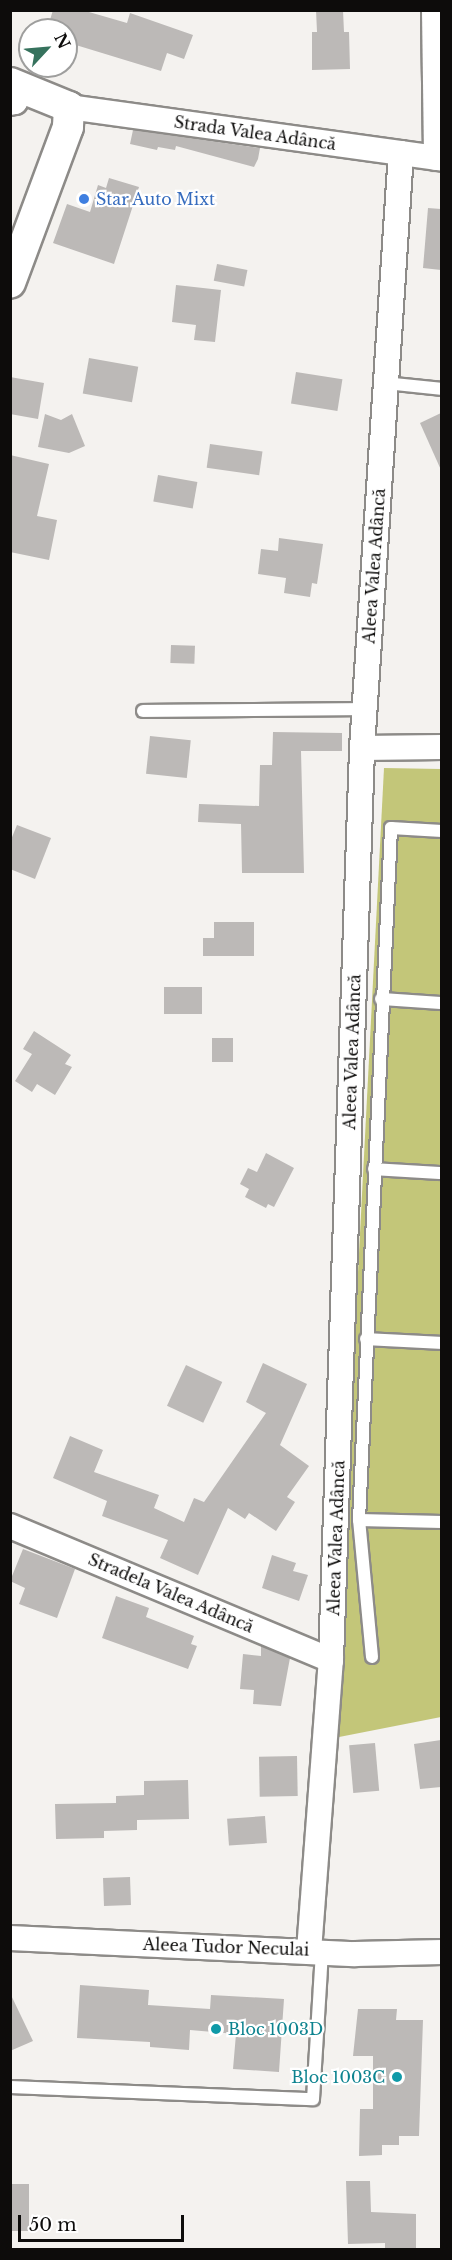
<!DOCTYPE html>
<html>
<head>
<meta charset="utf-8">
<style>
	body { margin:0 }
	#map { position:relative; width:452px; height:2260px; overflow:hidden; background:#f4f2ef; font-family:"Libre Baskerville",serif }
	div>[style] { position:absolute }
	.green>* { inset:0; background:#c3c679 }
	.building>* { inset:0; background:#bcb9b7; transform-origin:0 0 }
	.roads { filter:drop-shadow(2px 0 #8d8b88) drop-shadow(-2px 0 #8d8b88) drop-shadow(0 2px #8d8b88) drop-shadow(0 -2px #8d8b88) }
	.service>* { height:12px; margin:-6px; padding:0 6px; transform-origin:6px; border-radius:6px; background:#fff }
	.minor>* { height:24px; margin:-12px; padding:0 12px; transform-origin:12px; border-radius:12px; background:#fff }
	.tertiary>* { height:30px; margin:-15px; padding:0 15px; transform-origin:15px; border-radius:15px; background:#fff }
	.dots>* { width:16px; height:16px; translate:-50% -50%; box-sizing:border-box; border:3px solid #fff; border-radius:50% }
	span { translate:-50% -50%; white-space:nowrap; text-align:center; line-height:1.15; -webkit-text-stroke:4.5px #fff; paint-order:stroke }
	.street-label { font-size:16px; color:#0d0c0b }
	.shop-label { font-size:16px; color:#366cbe }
	.left { translate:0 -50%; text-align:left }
	.culture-label { font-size:16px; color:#0d838f }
	.right { translate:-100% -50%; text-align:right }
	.frame { position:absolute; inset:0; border:12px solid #0d0c0b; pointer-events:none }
	.north { position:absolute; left:18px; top:18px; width:60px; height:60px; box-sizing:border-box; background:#fff; border:2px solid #9e9e9d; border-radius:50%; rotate:64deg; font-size:16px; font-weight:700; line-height:24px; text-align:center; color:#0d0c0b }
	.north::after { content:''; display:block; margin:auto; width:21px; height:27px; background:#36725d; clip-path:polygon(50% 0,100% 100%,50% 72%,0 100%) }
	.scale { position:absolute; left:18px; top:2215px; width:166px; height:27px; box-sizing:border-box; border:3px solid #0d0c0b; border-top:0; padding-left:8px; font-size:18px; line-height:21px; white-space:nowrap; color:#0d0c0b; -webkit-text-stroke:4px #fff; paint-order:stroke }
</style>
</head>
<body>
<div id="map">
	<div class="green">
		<i style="clip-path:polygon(384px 768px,441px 769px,441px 1717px,334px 1738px)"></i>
	</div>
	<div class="building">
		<i style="clip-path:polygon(53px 10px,82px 10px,127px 23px,130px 13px,193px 35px,184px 59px,167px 53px,161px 71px,66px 42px,66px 30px,47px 30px)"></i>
		<i style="clip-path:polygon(316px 10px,343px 10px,344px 32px,349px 32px,350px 69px,312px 70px,312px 32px,317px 32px)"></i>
		<i style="clip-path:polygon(133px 130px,260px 148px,258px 159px,254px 167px,176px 146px,175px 150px,158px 147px,157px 150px,130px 144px)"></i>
		<i style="clip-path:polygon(109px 178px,139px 187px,114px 264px,53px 243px,67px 204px,90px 212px,98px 185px,106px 188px)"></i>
		<i style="clip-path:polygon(428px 208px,441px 209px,441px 270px,423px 268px)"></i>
		<i style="left:217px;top:264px;width:31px;height:17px;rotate:11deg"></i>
		<i style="clip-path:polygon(176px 285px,221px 290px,215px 342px,194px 340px,196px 325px,172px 322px)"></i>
		<i style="left:89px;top:358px;width:50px;height:36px;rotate:10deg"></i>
		<i style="left:296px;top:372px;width:47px;height:32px;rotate:9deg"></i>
		<i style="clip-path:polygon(10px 377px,44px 383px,38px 419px,10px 414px)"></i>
		<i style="clip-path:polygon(441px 413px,441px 470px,420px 423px)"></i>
		<i style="clip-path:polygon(45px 414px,61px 420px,72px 414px,85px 446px,69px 453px,38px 447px)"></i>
		<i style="left:210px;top:444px;width:53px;height:24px;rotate:8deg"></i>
		<i style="clip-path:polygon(10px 455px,49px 464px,37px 516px,57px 520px,49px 560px,10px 552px)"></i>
		<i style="left:158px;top:475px;width:40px;height:27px;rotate:10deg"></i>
		<i style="clip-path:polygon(279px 538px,323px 544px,317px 584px,312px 583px,310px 597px,284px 593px,286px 578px,258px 574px,261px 549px,278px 551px)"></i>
		<i style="left:171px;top:645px;width:24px;height:18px;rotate:2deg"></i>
		<i style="clip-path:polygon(273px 732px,342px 733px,342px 751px,301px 751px,304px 873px,242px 873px,241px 824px,198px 822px,199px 804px,259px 806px,260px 765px,272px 765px)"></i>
		<i style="left:150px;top:736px;width:41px;height:38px;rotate:6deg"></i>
		<i style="clip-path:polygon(17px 825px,51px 838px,35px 879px,10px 869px,10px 842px)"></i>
		<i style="clip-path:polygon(214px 922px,254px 922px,254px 956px,203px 956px,203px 938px,214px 938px)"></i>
		<i style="left:202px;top:987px;width:27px;height:38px;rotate:90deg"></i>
		<i style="clip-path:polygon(34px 1031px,71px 1055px,65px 1064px,72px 1067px,55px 1095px,37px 1084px,32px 1092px,15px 1081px,32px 1054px,23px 1049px)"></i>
		<i style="left:212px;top:1038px;width:21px;height:24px"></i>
		<i style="clip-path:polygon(266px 1153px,294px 1168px,274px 1207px,268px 1204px,266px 1208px,245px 1197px,249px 1189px,240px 1184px,248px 1168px,257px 1172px)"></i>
		<i style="clip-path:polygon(263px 1363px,307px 1384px,280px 1445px,309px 1466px,287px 1497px,295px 1502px,276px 1531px,249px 1513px,245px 1519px,228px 1508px,198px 1575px,160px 1558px,168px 1540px,102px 1516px,107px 1501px,53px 1478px,70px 1436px,103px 1450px,94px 1472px,159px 1495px,154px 1508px,184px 1522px,194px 1498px,204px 1502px,266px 1413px,246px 1402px)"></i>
		<i style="left:186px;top:1365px;width:40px;height:45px;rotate:25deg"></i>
		<i style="clip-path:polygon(23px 1549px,75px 1569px,57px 1618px,19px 1604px,25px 1588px,10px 1581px)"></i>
		<i style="clip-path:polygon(272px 1555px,296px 1563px,293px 1571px,308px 1575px,299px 1601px,262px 1588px)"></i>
		<i style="clip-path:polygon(116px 1596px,149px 1608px,146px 1617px,194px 1636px,191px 1644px,197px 1646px,188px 1669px,102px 1638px)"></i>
		<i style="clip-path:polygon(261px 1646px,290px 1658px,281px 1706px,253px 1704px,254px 1690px,240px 1689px,243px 1654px,261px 1656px)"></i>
		<i style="clip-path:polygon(441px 1740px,441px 1787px,420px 1789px,414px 1744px)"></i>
		<i style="left:375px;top:1743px;width:48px;height:26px;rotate:85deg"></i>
		<i style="left:297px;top:1756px;width:40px;height:38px;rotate:89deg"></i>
		<i style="clip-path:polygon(188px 1780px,189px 1819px,137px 1820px,137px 1830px,104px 1831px,104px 1838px,56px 1839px,55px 1804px,116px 1803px,116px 1796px,144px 1795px,144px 1781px)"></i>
		<i style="left:265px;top:1816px;width:27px;height:38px;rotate:86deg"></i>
		<i style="left:130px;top:1877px;width:28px;height:27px;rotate:88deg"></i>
		<i style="clip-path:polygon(80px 1985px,149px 1990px,148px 2005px,210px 2009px,211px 1995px,284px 1999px,279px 2072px,233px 2069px,236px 2034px,190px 2030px,189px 2050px,150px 2047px,150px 2042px,77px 2038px)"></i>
		<i style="clip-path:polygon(10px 1993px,33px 2041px,10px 2051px)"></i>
		<i style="clip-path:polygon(358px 2009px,397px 2009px,396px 2020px,423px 2020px,419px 2136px,399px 2136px,399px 2145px,382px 2145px,382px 2155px,359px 2156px,360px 2109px,373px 2109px,373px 2056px,353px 2056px)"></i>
		<i style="clip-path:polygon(346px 2181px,370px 2181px,371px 2212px,416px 2214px,416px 2250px,385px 2250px,385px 2243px,348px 2244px)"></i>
		<i style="left:10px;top:2184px;width:19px;height:47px"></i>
	</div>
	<div class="roads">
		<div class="service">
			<i style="left:385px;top:383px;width:57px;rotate:6deg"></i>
			<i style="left:143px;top:711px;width:222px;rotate:-0.5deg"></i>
			<i style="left:381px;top:999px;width:61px;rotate:3.8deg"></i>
			<i style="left:374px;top:1169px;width:68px;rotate:3.4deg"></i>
			<i style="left:366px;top:1339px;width:76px;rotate:3deg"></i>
			<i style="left:359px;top:1520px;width:83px;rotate:1.4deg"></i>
			<i style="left:372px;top:1657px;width:138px;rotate:-95.4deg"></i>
			<i style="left:359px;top:1520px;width:693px;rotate:-87.35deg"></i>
			<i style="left:391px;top:828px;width:51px;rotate:3.4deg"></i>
			<i style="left:10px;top:2087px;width:303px;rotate:2.3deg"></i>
			<i style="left:313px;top:2099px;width:148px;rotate:-86.5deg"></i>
		</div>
		<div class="minor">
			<i style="left:434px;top:10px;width:148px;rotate:89.2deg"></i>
			<i style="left:10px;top:103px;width:5px;rotate:-11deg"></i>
			<i style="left:15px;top:102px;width:15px;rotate:-58deg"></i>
			<i style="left:69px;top:107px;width:377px;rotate:7.9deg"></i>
			<i style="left:362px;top:748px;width:80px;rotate:-0.7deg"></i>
			<i style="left:10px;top:1526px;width:348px;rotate:22.7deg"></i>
			<i style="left:10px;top:1938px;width:345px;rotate:2.7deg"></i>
			<i style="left:355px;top:1954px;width:87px;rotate:-1.3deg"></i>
			<i style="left:309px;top:1951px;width:292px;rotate:-85.7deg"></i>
			<i style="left:331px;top:1660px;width:913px;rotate:-88.05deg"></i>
			<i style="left:362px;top:748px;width:596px;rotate:-86.25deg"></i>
		</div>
		<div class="tertiary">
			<i style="left:10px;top:83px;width:64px;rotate:22.1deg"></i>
			<i style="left:69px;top:107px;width:20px;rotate:93deg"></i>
			<i style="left:68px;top:127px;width:166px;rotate:110.4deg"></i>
		</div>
	</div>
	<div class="dots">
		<i style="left:84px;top:199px;background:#3f7fe0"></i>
		<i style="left:216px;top:2029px;background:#0f9aa8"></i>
		<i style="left:397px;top:2077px;background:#0f9aa8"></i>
	</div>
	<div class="street-label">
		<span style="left:255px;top:133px;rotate:8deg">Strada Valea Adâncă</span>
		<span style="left:374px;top:566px;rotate:-86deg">Aleea Valea Adâncă</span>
		<span style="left:352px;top:1052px;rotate:-88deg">Aleea Valea Adâncă</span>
		<span style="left:336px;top:1538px;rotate:-88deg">Aleea Valea Adâncă</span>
		<span style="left:171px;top:1593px;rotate:23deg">Stradela Valea Adâncă</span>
		<span style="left:226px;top:1947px;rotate:2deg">Aleea Tudor Neculai</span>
	</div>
	<div class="shop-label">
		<span class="left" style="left:96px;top:199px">Star Auto Mixt</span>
	</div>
	<div class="culture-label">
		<span class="left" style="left:228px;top:2029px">Bloc 1003D</span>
		<span class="right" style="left:385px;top:2077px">Bloc 1003C</span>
	</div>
	<div class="frame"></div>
	<div class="north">N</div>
	<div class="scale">50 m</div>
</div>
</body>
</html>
